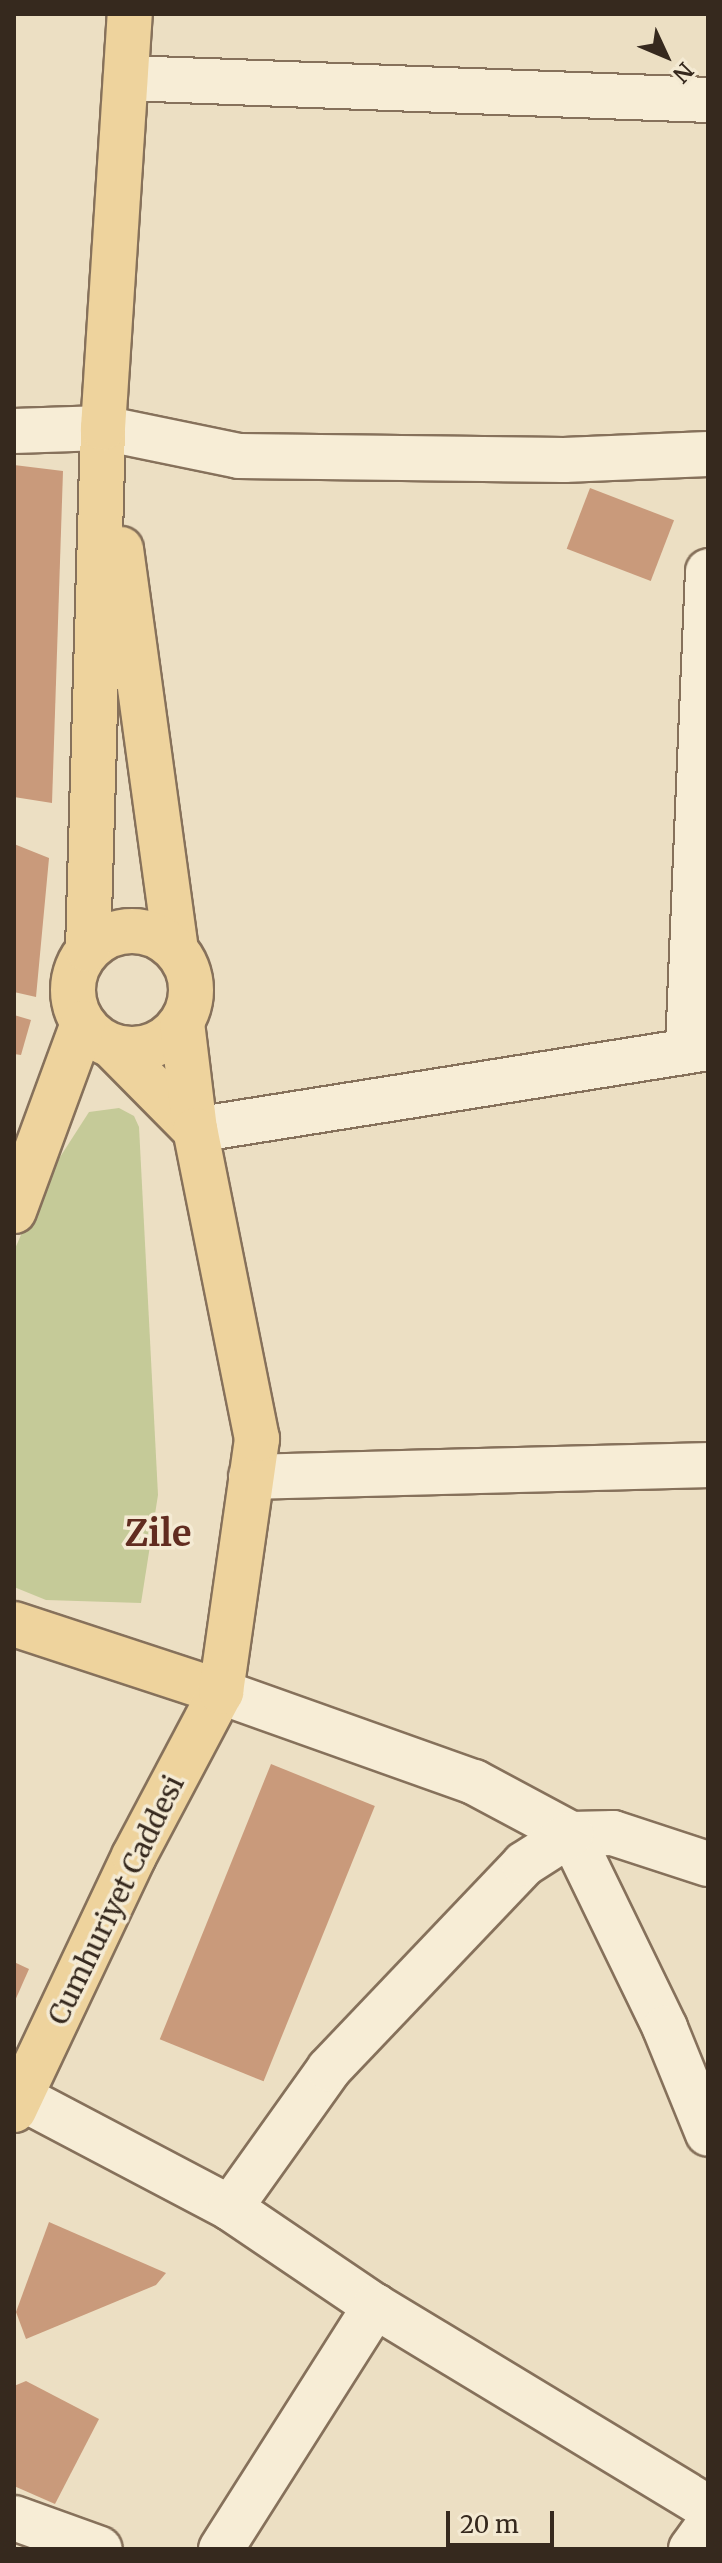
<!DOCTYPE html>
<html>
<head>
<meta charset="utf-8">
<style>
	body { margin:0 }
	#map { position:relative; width:722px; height:2563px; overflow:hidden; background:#ecdfc3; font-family:Merriweather,serif }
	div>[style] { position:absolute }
	.green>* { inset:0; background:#c5ca98 }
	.building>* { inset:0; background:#c99a7b; transform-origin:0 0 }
	.roads { filter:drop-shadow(2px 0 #86715b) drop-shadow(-2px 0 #86715b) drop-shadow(0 2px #86715b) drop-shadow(0 -2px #86715b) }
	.minor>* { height:44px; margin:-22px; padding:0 22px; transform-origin:22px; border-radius:22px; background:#f7edd6 }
	.major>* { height:44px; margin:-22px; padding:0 22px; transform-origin:22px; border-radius:22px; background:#eed39d }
	.major>.ring { margin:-22px; padding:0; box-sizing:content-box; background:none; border:44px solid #eed39d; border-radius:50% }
	span { translate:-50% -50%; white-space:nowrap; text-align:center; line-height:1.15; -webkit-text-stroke:7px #f4ead3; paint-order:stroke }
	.street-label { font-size:28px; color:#36291e }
	.district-label { font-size:36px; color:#612c20; font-weight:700 }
	.frame { position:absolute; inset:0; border:16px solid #36291e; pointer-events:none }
	.north { position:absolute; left:626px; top:16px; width:80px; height:80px; -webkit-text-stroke:6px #f4ead3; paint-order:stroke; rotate:134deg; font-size:22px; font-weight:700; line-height:32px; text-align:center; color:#36291e }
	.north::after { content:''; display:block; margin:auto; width:28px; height:36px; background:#36291e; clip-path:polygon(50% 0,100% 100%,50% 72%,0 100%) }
	.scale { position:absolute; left:446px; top:2511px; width:108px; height:36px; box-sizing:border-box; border:4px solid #36291e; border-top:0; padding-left:10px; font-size:24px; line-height:28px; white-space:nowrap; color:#36291e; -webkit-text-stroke:6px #f4ead3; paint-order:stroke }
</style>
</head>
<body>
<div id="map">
	<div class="green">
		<i style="clip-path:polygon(119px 1108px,134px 1116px,139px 1127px,158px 1495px,141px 1603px,46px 1600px,14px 1587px,14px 1251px,44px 1182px,89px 1112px)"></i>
	</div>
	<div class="building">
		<i style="clip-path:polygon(14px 465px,63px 471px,52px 803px,14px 797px)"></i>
		<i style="left:590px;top:488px;width:90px;height:65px;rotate:21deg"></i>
		<i style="clip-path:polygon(14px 844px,49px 858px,36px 997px,14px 992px)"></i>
		<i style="clip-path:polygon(14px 1015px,31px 1020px,21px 1055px,14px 1054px)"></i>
		<i style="left:271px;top:1764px;width:112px;height:297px;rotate:22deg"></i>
		<i style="clip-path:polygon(14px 1962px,29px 1969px,14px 2003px)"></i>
		<i style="clip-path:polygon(49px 2222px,166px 2273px,156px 2285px,26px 2339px,16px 2312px)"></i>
		<i style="clip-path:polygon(26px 2381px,99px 2419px,55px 2504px,14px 2486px,14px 2386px)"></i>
	</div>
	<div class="roads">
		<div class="minor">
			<i style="left:126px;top:78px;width:582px;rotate:2.16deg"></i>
			<i style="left:14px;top:431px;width:89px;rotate:-1.9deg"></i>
			<i style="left:103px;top:428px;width:139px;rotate:11.6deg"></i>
			<i style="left:239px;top:456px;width:325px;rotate:0.7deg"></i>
			<i style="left:564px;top:460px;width:144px;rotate:-2.4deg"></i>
			<i style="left:688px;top:1048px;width:477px;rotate:-87.6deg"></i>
			<i style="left:195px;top:1130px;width:520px;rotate:-9.08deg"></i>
			<i style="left:251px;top:1477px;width:457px;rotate:-1.5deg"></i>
			<i style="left:221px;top:1692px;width:269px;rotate:19.6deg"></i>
			<i style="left:474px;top:1782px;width:110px;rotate:28.2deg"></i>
			<i style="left:571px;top:1834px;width:42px;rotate:-1.4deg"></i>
			<i style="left:613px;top:1833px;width:100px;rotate:18.1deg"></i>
			<i style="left:571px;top:1834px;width:216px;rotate:64.1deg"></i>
			<i style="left:665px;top:2028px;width:114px;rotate:67.9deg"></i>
			<i style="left:14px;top:2094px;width:244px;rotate:27.8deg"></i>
			<i style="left:230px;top:2208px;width:175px;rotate:34.1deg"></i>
			<i style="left:375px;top:2306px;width:389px;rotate:31.2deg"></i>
			<i style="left:230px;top:2208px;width:171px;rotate:-54.5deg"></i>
			<i style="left:329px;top:2069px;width:283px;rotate:-46.4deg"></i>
			<i style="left:524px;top:1864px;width:56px;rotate:-32.6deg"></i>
			<i style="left:14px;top:2518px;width:91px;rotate:19.8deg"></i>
			<i style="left:221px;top:2549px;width:288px;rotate:-57.6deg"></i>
			<i style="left:691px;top:2549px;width:29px;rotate:-54deg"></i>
		</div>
		<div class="major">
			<i style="left:121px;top:549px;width:404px;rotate:82.2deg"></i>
			<i class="ring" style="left:73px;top:931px;width:74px;height:74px"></i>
			<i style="left:88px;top:950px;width:522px;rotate:-88.35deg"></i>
			<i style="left:103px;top:428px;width:415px;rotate:-86.3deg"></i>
			<i style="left:113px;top:1047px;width:117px;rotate:45.3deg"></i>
			<i style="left:195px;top:1130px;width:108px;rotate:-96.9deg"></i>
			<i style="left:14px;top:1211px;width:200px;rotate:-69.8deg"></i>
			<i style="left:14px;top:1624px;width:218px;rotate:18.2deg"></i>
			<i style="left:14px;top:2110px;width:281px;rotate:-64.7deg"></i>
			<i style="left:134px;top:1856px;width:186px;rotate:-62.1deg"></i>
			<i style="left:221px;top:1692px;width:256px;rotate:-81.9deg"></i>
			<i style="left:257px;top:1439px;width:315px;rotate:-101.3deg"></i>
		</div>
	</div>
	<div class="street-label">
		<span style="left:116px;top:1900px;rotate:-64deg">Cumhuriyet Caddesi</span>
	</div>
	<div class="district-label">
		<span style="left:158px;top:1534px">Zile</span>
	</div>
	<div class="frame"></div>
	<div class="north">N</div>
	<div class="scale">20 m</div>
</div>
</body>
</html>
